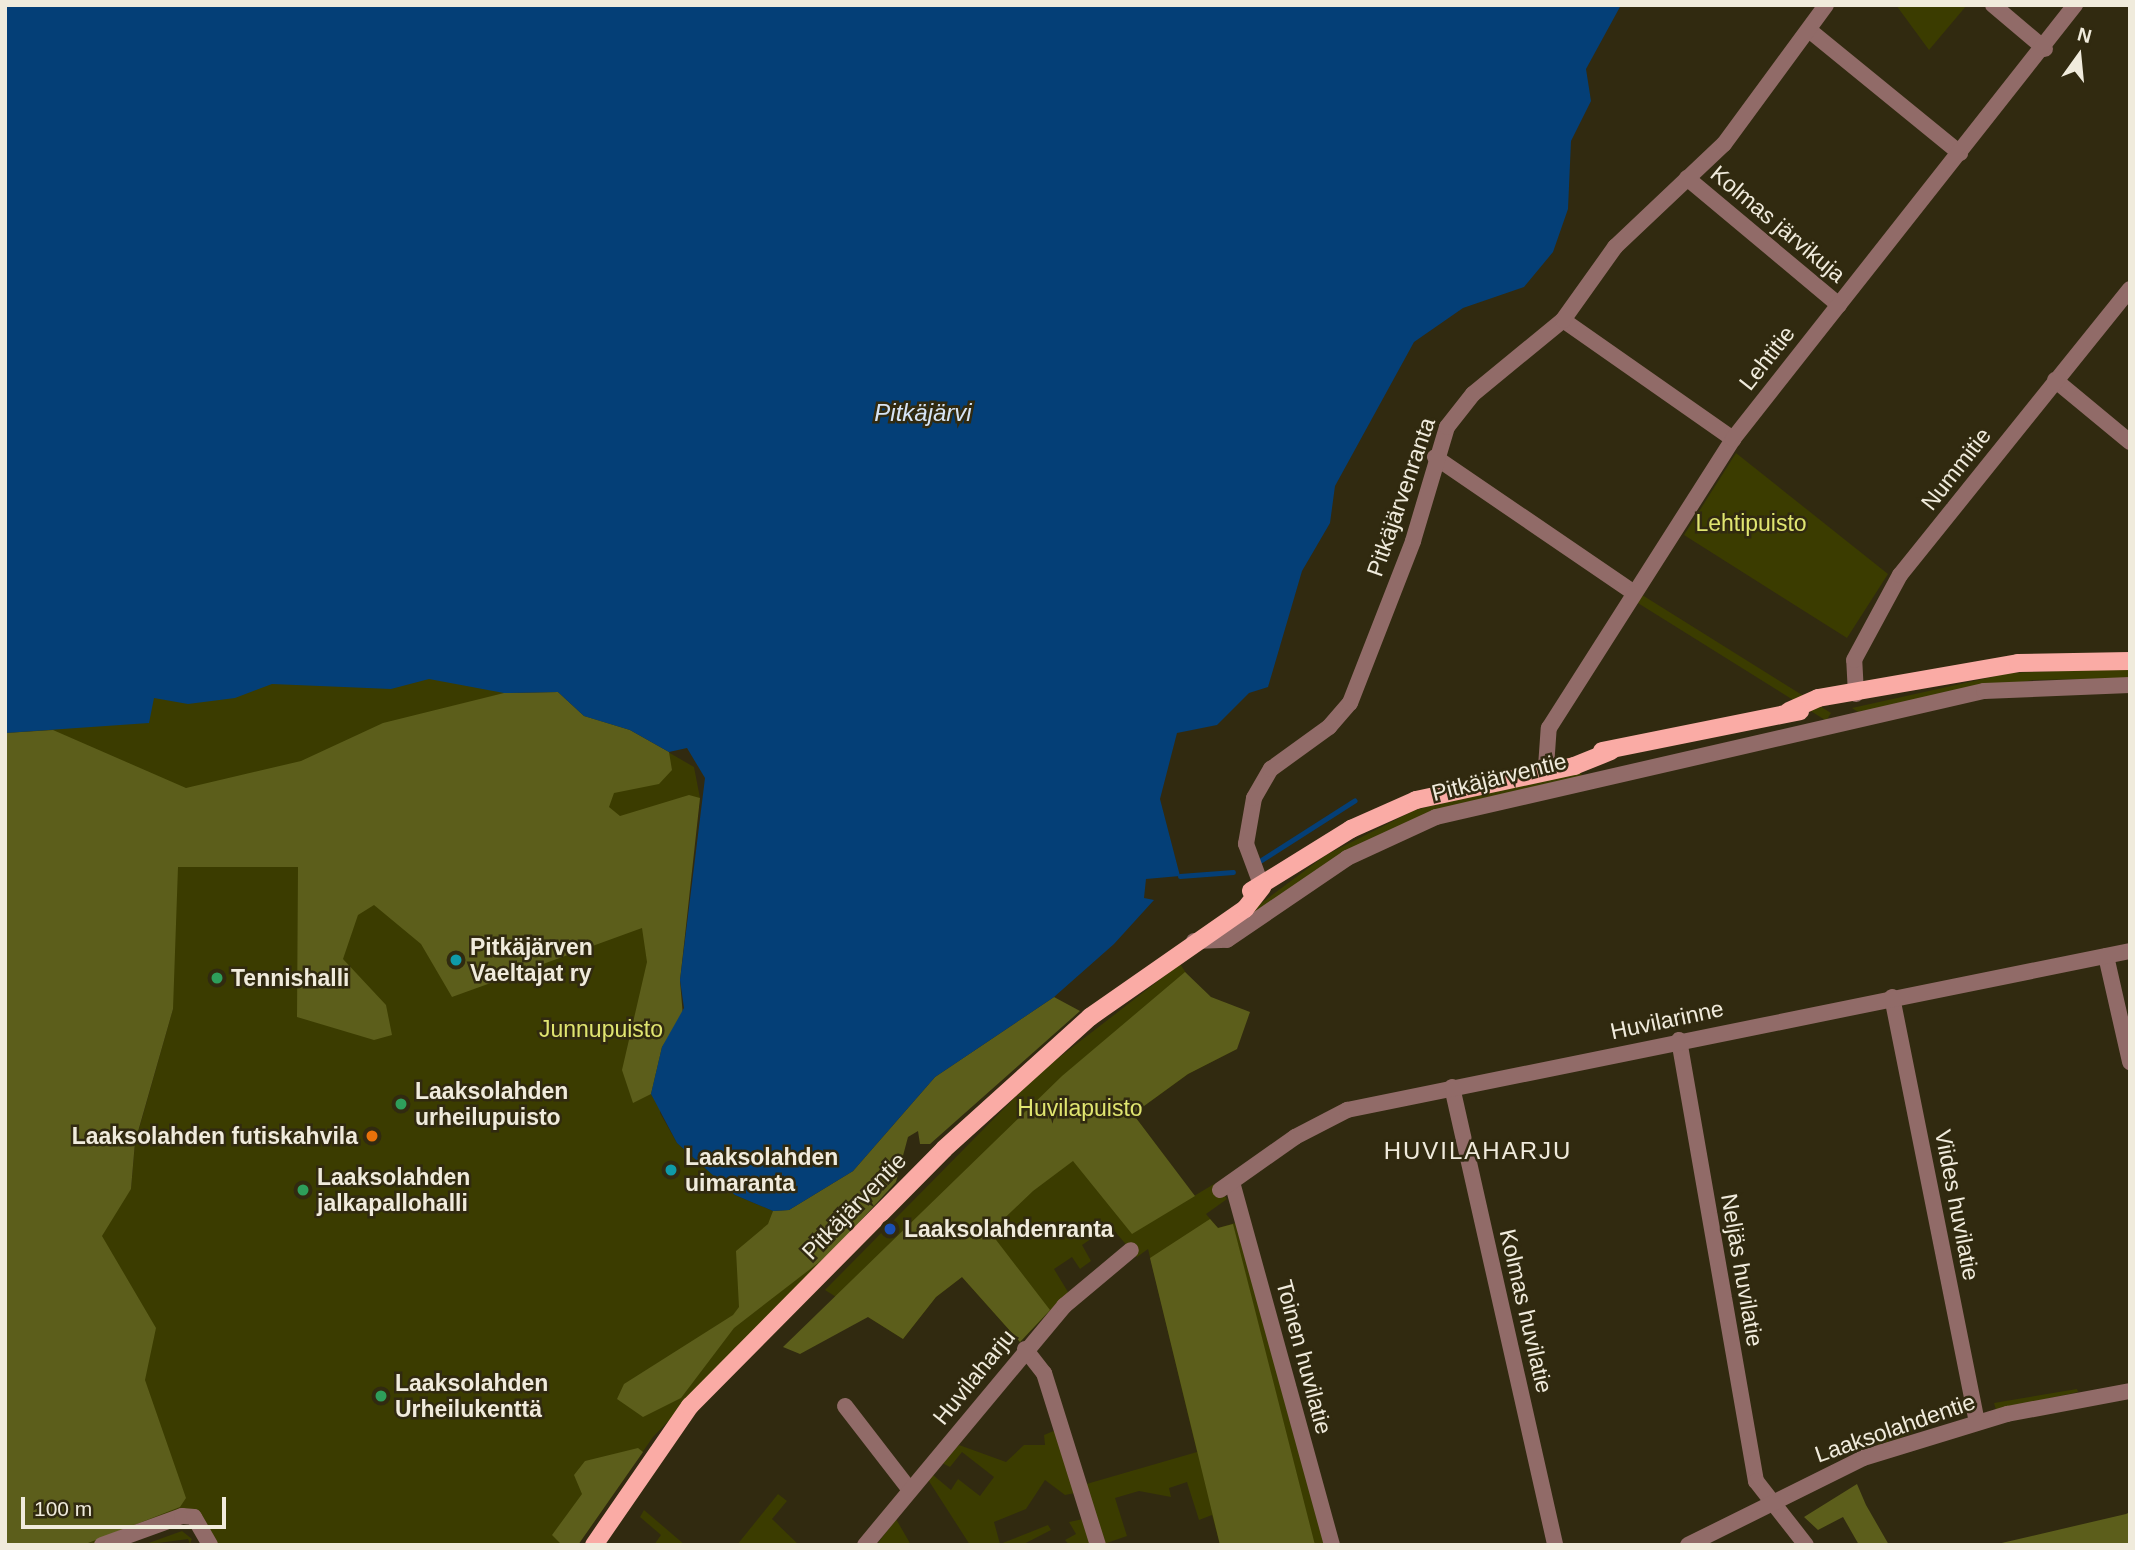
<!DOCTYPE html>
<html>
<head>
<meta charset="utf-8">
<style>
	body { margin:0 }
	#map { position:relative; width:2135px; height:1550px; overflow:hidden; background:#312a10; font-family:Helvetica,sans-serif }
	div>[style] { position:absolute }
	.green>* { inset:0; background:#3b3c00; transform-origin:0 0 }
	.forest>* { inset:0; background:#5c5e1b }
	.water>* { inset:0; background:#043f77 }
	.stream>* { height:4.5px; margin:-2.25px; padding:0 2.25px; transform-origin:2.25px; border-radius:2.25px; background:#043f77 }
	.minor>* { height:16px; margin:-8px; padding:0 8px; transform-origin:8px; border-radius:8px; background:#916b68 }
	.major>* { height:18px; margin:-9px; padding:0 9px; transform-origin:9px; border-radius:9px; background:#faaba5 }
	.dots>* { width:19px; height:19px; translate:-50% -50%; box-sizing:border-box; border:4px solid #312a10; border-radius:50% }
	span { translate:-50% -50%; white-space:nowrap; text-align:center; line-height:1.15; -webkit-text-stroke:5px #312a10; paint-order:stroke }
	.street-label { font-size:23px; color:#f0ebdc }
	.park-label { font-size:23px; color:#e0e570 }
	.poi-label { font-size:23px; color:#f0ebdc; font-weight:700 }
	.left { translate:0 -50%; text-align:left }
	.right { translate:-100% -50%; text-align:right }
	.water-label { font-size:24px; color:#d6e4f5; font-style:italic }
	.neighbourhood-label { font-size:24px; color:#f0ebdc; letter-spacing:2px }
	.frame { position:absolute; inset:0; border:7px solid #f0ebdc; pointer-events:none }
	.north { position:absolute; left:2044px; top:21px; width:70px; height:70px; -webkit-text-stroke:5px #312a10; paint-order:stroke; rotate:15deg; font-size:19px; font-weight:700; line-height:28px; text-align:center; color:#f0ebdc }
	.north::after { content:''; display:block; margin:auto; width:24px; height:32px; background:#f0ebdc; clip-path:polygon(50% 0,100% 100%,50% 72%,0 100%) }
	.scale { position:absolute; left:21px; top:1497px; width:205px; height:32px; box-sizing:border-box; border:4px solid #f0ebdc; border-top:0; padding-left:9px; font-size:21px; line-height:24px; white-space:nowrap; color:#f0ebdc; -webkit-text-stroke:5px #312a10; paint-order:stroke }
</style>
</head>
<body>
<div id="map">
	<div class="green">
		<i style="clip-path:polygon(1896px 5px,1967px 5px,1929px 50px)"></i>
		<i style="clip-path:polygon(1736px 453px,1888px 574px,1847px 638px,1684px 535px)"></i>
		<i style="clip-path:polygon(289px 616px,630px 730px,694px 767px,700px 798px,660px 1113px,677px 1143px,735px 1195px,773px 1211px,831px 1253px,653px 1437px,578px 1545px,210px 1545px,194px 1517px,102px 1545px,5px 1545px,5px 1341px,131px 1189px,135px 1143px,173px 1009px,53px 730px,5px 733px)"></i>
		<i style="clip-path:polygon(2130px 668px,2130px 678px,2033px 680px,1858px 712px,1852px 708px,2010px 673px)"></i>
		<i style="left:1831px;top:713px;width:9px;height:250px;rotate:122deg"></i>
		<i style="clip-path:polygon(1580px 770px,1583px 779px,1428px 816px,1256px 915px,1252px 910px,1326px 855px,1415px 810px)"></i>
		<i style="clip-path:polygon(1180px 964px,1237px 1049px,1188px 1074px,1133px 1114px,1194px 1196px,1214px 1184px,1220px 1190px,1227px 1199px,1206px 1214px,1218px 1228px,1245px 1220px,1328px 1545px,1220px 1545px,1212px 1515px,1199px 1520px,1187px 1482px,1169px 1488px,1171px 1497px,1139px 1491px,1115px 1498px,1127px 1536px,1101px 1545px,1083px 1485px,1197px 1452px,1148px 1249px,1137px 1257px,1110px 1226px,1082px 1245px,1091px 1261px,1080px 1269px,1072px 1257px,1054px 1269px,1068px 1292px,1020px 1342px,962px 1277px,936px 1297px,903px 1339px,825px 1290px,1039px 1073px)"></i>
		<i style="clip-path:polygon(2077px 1389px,2078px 1392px,1996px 1410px,1994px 1403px)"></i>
		<i style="clip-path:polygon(1909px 1424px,1913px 1433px,1878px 1445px,1876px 1438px)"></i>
		<i style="clip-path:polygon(1056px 1430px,1075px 1493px,1065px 1495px,1045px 1480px,1026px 1509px,994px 1522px,1000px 1544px,1048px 1525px,1051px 1530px,1022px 1545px,970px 1545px,927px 1478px,933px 1475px,951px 1490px,958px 1479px,980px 1496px,994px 1477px,962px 1452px,950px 1467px,942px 1463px,959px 1445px,1006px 1462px,1024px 1445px,1045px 1445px,1044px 1435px)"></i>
		<i style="clip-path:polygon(778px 1494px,787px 1501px,772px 1519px,799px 1545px,737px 1545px)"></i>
		<i style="clip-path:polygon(644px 1510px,685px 1545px,654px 1545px,661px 1535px,640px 1517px)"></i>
		<i style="clip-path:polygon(896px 1519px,911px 1545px,879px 1545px,878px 1543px)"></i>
		<i style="clip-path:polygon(1083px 1519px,1091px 1545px,1069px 1545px,1065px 1540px,1076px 1534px,1069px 1522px)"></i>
		<i style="clip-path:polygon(182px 1531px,192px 1539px,190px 1544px,188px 1539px,143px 1545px)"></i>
	</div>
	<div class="forest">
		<i style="clip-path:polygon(558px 692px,584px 716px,630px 730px,669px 752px,672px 770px,659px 784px,614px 793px,609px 807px,620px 816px,689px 795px,700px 798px,680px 981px,683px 1016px,662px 1047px,651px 1094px,633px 1103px,622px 1070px,647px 962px,642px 928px,452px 997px,421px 944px,374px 905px,358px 915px,343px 959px,386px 1005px,392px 1035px,374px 1040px,297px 1017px,298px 867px,178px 867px,173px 1009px,135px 1142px,131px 1189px,102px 1236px,156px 1328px,145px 1380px,186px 1498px,180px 1507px,83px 1545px,5px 1545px,5px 733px,53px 730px,186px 788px,301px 761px,383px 723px,504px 693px)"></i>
		<i style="clip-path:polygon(1185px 972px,1211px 997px,1250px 1012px,1237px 1049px,1188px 1074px,1133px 1114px,1195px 1196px,1132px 1234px,1073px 1161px,1033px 1191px,990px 1232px,1050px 1310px,1020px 1342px,962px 1277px,936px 1297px,903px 1339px,868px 1317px,800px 1354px,783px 1347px,1062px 1076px)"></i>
		<i style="clip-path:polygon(1054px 997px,1080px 1011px,930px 1144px,920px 1144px,918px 1131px,908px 1137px,896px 1182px,831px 1253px,734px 1328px,681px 1398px,643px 1417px,617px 1399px,624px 1384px,733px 1315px,739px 1307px,736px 1251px,768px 1224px,773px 1211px,789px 1210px,853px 1171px,935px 1077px)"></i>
		<i style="clip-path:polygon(1210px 1219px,1218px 1228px,1233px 1224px,1315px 1545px,1220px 1545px,1150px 1258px)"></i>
		<i style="clip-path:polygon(638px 1448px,643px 1452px,578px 1545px,562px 1545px,552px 1535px,582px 1494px,574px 1475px,585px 1461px)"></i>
		<i style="clip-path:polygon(1857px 1484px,1866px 1505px,1889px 1545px,1859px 1545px,1843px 1517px,1818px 1530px,1804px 1517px)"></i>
		<i style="clip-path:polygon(2130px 1512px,2130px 1545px,1993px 1545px,2126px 1514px)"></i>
	</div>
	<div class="water">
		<i style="clip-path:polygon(5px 5px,1621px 5px,1586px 69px,1591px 101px,1571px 141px,1568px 209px,1553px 252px,1524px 287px,1463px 308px,1414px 342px,1335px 486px,1330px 523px,1302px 571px,1268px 687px,1249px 693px,1217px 725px,1177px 733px,1160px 799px,1180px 876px,1146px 879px,1144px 898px,1154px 900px,1114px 944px,1054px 997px,935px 1077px,853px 1171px,789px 1210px,773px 1211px,735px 1195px,677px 1143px,651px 1094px,662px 1047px,684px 1008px,680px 980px,705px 778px,687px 748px,669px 752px,630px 730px,584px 716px,558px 692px,504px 693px,429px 679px,391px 689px,272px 684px,235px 698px,188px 704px,154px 698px,149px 723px,5px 733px)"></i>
	</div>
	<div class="stream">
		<i style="left:1260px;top:861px;width:112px;rotate:-32.6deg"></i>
		<i style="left:1180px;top:876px;width:53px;rotate:-4.3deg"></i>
	</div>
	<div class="minor">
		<i style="left:1993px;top:5px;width:68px;rotate:40.2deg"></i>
		<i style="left:1809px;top:30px;width:195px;rotate:39.2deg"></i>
		<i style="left:1687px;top:178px;width:198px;rotate:39.9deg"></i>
		<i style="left:1563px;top:320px;width:208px;rotate:35deg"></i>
		<i style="left:2055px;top:380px;width:97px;rotate:39.6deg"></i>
		<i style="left:1435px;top:457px;width:241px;rotate:34.3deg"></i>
		<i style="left:1856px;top:694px;width:34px;rotate:-93deg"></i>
		<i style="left:1854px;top:660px;width:97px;rotate:-61.6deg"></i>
		<i style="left:1900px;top:575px;width:367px;rotate:-51.2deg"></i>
		<i style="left:1546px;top:767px;width:39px;rotate:-86deg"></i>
		<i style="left:1549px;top:728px;width:343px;rotate:-57.5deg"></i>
		<i style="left:1733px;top:439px;width:553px;rotate:-51.76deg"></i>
		<i style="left:1262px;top:887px;width:46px;rotate:-110.4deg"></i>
		<i style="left:1246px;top:844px;width:47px;rotate:-80.1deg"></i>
		<i style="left:1254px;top:798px;width:34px;rotate:-60deg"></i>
		<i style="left:1271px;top:769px;width:72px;rotate:-35.9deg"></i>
		<i style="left:1329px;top:727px;width:32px;rotate:-49deg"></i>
		<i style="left:1350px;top:703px;width:174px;rotate:-68.7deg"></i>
		<i style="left:1413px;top:541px;width:119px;rotate:-73.4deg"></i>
		<i style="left:1447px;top:427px;width:42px;rotate:-51.8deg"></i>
		<i style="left:1473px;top:394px;width:117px;rotate:-39.4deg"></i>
		<i style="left:1563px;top:320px;width:90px;rotate:-54.5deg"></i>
		<i style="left:1615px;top:247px;width:150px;rotate:-43.4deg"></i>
		<i style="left:1724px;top:144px;width:172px;rotate:-53.7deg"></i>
		<i style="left:1194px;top:941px;width:33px;rotate:-2deg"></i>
		<i style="left:1227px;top:940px;width:145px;rotate:-34.3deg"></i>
		<i style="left:1347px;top:858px;width:98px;rotate:-24.7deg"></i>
		<i style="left:1436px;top:817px;width:562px;rotate:-12.95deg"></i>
		<i style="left:1984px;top:691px;width:146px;rotate:-2.4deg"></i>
		<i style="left:2106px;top:956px;width:109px;rotate:77.2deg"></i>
		<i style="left:1892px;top:997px;width:433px;rotate:78.7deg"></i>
		<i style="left:1679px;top:1040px;width:448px;rotate:80.1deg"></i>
		<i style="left:1756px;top:1481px;width:81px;rotate:52deg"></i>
		<i style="left:1452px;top:1087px;width:469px;rotate:77.3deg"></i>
		<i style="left:1232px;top:1182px;width:377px;rotate:74.6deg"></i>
		<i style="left:1220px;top:1190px;width:92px;rotate:-35.2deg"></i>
		<i style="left:1295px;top:1137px;width:59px;rotate:-27.4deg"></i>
		<i style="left:1347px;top:1110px;width:799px;rotate:-11.48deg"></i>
		<i style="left:1025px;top:1349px;width:31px;rotate:52deg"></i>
		<i style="left:1044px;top:1373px;width:180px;rotate:72.6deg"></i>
		<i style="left:845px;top:1406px;width:106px;rotate:52.3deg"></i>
		<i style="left:102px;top:1545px;width:85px;rotate:-19.9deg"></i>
		<i style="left:182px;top:1516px;width:12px;rotate:5deg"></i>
		<i style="left:194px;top:1517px;width:32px;rotate:60deg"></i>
		<i style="left:865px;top:1545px;width:311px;rotate:-50.2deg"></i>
		<i style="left:1064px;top:1306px;width:87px;rotate:-39.9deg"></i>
		<i style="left:1688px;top:1545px;width:195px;rotate:-26.4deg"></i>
		<i style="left:1863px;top:1458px;width:151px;rotate:-17deg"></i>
		<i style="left:2007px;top:1414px;width:125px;rotate:-10.6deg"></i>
	</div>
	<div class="major">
		<i style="left:1789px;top:711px;width:32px;rotate:-24deg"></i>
		<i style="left:1818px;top:698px;width:203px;rotate:-9.9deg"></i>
		<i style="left:2018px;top:663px;width:112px;rotate:-1deg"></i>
		<i style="left:1602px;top:751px;width:202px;rotate:-11.4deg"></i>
		<i style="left:1251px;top:891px;width:118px;rotate:-31.8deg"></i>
		<i style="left:1351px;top:829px;width:71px;rotate:-24deg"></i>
		<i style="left:1416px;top:800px;width:162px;rotate:-12.1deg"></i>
		<i style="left:1574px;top:766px;width:40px;rotate:-22deg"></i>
		<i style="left:594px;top:1545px;width:169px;rotate:-55.4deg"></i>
		<i style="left:690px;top:1406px;width:361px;rotate:-45.3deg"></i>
		<i style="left:944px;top:1149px;width:197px;rotate:-42.1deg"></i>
		<i style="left:1090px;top:1017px;width:189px;rotate:-34.9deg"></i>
		<i style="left:1245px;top:909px;width:28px;rotate:-52deg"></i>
	</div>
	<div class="dots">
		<i style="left:456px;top:960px;background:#0f9aa8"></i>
		<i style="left:217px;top:978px;background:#2e9e5b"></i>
		<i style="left:401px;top:1104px;background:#2e9e5b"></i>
		<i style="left:372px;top:1136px;background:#e8710a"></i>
		<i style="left:671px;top:1170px;background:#0f9aa8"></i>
		<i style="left:303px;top:1190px;background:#2e9e5b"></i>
		<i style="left:890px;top:1229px;background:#1a4fb4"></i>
		<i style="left:381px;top:1396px;background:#2e9e5b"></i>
	</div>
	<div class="street-label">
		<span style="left:1778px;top:224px;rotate:40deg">Kolmas järvikuja</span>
		<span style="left:1767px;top:358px;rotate:-52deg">Lehtitie</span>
		<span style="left:1956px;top:469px;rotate:-52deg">Nummitie</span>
		<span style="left:1401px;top:497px;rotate:-71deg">Pitkäjärvenranta</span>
		<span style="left:1499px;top:777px;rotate:-14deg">Pitkäjärventie</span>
		<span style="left:1667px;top:1020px;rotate:-12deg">Huvilarinne</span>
		<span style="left:1957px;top:1205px;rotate:79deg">Viides huvilatie</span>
		<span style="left:854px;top:1206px;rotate:-46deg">Pitkäjärventie</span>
		<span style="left:1742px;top:1270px;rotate:80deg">Neljäs huvilatie</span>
		<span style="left:1526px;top:1311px;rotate:77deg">Kolmas huvilatie</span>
		<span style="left:1304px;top:1357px;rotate:75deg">Toinen huvilatie</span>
		<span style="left:974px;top:1377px;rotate:-51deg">Huvilaharju</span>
		<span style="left:1895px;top:1428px;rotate:-19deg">Laaksolahdentie</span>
	</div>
	<div class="park-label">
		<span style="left:1751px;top:523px">Lehtipuisto</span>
		<span style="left:601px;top:1029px">Junnupuisto</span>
		<span style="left:1080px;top:1108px">Huvilapuisto</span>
	</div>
	<div class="poi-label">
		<span class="left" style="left:470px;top:960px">Pitkäjärven<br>Vaeltajat ry</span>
		<span class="left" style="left:231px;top:978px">Tennishalli</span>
		<span class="left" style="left:415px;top:1104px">Laaksolahden<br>urheilupuisto</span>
		<span class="right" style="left:358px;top:1136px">Laaksolahden futiskahvila</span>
		<span class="left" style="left:685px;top:1170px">Laaksolahden<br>uimaranta</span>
		<span class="left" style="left:317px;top:1190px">Laaksolahden<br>jalkapallohalli</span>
		<span class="left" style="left:904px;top:1229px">Laaksolahdenranta</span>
		<span class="left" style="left:395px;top:1396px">Laaksolahden<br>Urheilukenttä</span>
	</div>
	<div class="water-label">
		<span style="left:923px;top:413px">Pitkäjärvi</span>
	</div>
	<div class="neighbourhood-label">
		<span style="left:1478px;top:1151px">HUVILAHARJU</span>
	</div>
	<div class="frame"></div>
	<div class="north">N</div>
	<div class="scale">100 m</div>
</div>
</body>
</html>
